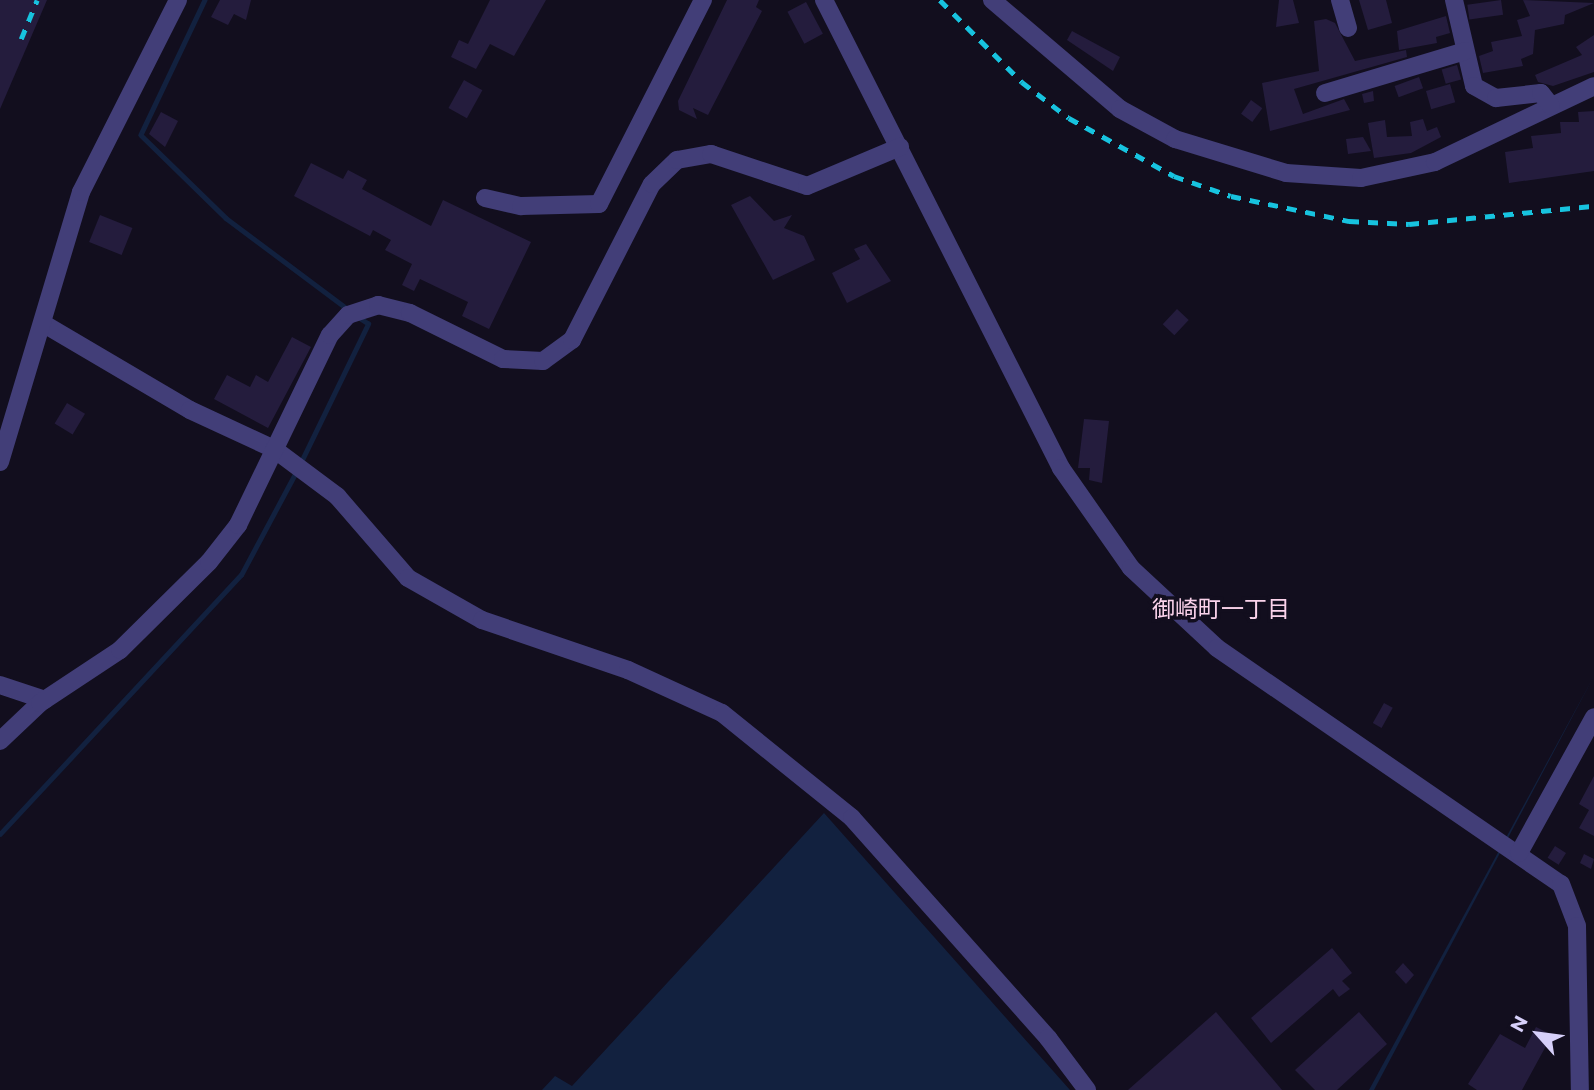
<!DOCTYPE html>
<html>
<head>
<meta charset="utf-8">
<style>
	body { margin:0 }
	#map { position:relative; width:1594px; height:1090px; overflow:hidden; background:#120e1e; font-family:Montserrat,"Noto Sans JP",sans-serif }
	div>[style] { position:absolute }
	.water>* { inset:0; background:#12213f }
	.stream>* { height:4.5px; margin:-2.25px; padding:0 2.25px; transform-origin:2.25px; border-radius:2.25px; background:#12213f }
	.building>* { inset:0; background:#241c3d; transform-origin:0 0 }
	.minor>* { height:18px; margin:-9px; padding:0 9px; transform-origin:9px; border-radius:9px; background:#423e78 }
	.rail>* { height:4.5px; margin-top:-2.25px; transform-origin:0; background:repeating-linear-gradient(90deg,#17c3df 0 10px,transparent 0 19px) }
	span { translate:-50% -50%; white-space:nowrap; text-align:center; line-height:1.15; -webkit-text-stroke:7px #120e1e; paint-order:stroke }
	.neighbourhood-label { font-size:23px; color:#fad2ea }
	.north { position:absolute; left:1503px; top:999px; width:70px; height:70px; -webkit-text-stroke:5px #120e1e; paint-order:stroke; rotate:298deg; font-size:19px; font-weight:700; line-height:28px; text-align:center; color:#d7d0fa }
	.north::after { content:''; display:block; margin:auto; width:24px; height:32px; background:#d7d0fa; clip-path:polygon(50% 0,100% 100%,50% 72%,0 100%) }
</style>
</head>
<body>
<div id="map">
	<div class="water">
		<i style="clip-path:polygon(1594px 676px,1374px 1090px,1369px 1090px,1514px 823px)"></i>
		<i style="clip-path:polygon(824px 813px,1070px 1090px,542px 1090px,555px 1076px,572px 1086px)"></i>
	</div>
	<div class="stream">
		<i style="left:205px;top:0;width:149px;rotate:115.4deg"></i>
		<i style="left:141px;top:135px;width:119px;rotate:44.3deg"></i>
		<i style="left:226px;top:218px;width:154px;rotate:36.8deg"></i>
		<i style="left:300px;top:464px;width:156px;rotate:-64.1deg"></i>
		<i style="left:368px;top:324px;width:11px;rotate:-146deg"></i>
		<i style="left:0;top:834px;width:354px;rotate:-47.1deg"></i>
		<i style="left:241px;top:575px;width:117px;rotate:-61.9deg"></i>
	</div>
	<div class="building">
		<i style="clip-path:polygon(0 0,47px 0,0 109px)"></i>
		<i style="clip-path:polygon(220px 0,251px 0,246px 20px,234px 14px,228px 25px,211px 17px)"></i>
		<i style="clip-path:polygon(490px 0,546px 0,514px 56px,490px 44px,476px 69px,451px 57px,459px 40px,468px 44px)"></i>
		<i style="clip-path:polygon(727px 0,759px 0,756px 7px,762px 11px,708px 115px,693px 108px,697px 119px,679px 110px,678px 101px)"></i>
		<i style="clip-path:polygon(1279px 0,1293px 0,1299px 23px,1276px 27px)"></i>
		<i style="clip-path:polygon(1359px 0,1386px 0,1392px 23px,1368px 30px)"></i>
		<i style="left:1501px;top:0;width:15px;height:34px;rotate:82deg"></i>
		<i style="clip-path:polygon(1523px 0,1594px 3px,1565px 15px,1564px 24px,1535px 30px,1533px 54px,1521px 59px,1523px 66px,1483px 73px,1479px 56px,1493px 51px,1491px 42px,1522px 36px,1517px 20px,1530px 16px)"></i>
		<i style="left:806px;top:2px;width:36px;height:21px;rotate:62deg"></i>
		<i style="clip-path:polygon(1446px 16px,1450px 33px,1436px 37px,1437px 43px,1399px 50px,1397px 31px)"></i>
		<i style="clip-path:polygon(1326px 19px,1335px 23px,1355px 61px,1406px 50px,1407px 57px,1294px 89px,1303px 114px,1344px 99px,1350px 110px,1270px 131px,1262px 83px,1319px 71px,1314px 21px)"></i>
		<i style="clip-path:polygon(1072px 31px,1120px 57px,1113px 71px,1067px 40px)"></i>
		<i style="clip-path:polygon(1594px 35px,1594px 72px,1553px 86px,1538px 82px,1535px 75px,1582px 55px,1576px 47px)"></i>
		<i style="left:1457px;top:65px;width:15px;height:16px;rotate:74deg"></i>
		<i style="left:1419px;top:77px;width:12px;height:26px;rotate:70deg"></i>
		<i style="left:464px;top:80px;width:21px;height:32px;rotate:29deg"></i>
		<i style="left:1450px;top:84px;width:19px;height:25px;rotate:74deg"></i>
		<i style="clip-path:polygon(1373px 91px,1374px 101px,1364px 103px,1362px 94px)"></i>
		<i style="left:1251px;top:100px;width:14px;height:17px;rotate:36deg"></i>
		<i style="clip-path:polygon(1594px 111px,1594px 171px,1509px 183px,1505px 152px,1533px 148px,1531px 136px,1561px 133px,1560px 122px,1579px 122px,1578px 112px)"></i>
		<i style="clip-path:polygon(161px 112px,178px 121px,165px 147px,149px 134px)"></i>
		<i style="clip-path:polygon(1423px 119px,1427px 131px,1437px 127px,1441px 137px,1411px 153px,1374px 158px,1368px 123px,1385px 120px,1387px 137px,1412px 136px,1410px 122px)"></i>
		<i style="clip-path:polygon(1363px 137px,1371px 151px,1348px 154px,1346px 139px)"></i>
		<i style="clip-path:polygon(311px 163px,343px 179px,348px 170px,367px 180px,362px 189px,431px 226px,443px 200px,531px 242px,489px 329px,462px 316px,468px 302px,420px 279px,414px 291px,402px 285px,412px 264px,385px 250px,391px 240px,373px 230px,370px 236px,294px 196px)"></i>
		<i style="clip-path:polygon(750px 196px,774px 221px,792px 215px,784px 228px,804px 236px,815px 260px,773px 280px,731px 205px)"></i>
		<i style="left:100px;top:215px;width:35px;height:29px;rotate:22deg"></i>
		<i style="clip-path:polygon(866px 244px,891px 281px,847px 303px,832px 273px,860px 259px,854px 249px)"></i>
		<i style="left:1177px;top:309px;width:16px;height:21px;rotate:43deg"></i>
		<i style="clip-path:polygon(292px 337px,311px 347px,268px 428px,214px 399px,227px 375px,250px 387px,256px 375px,268px 382px)"></i>
		<i style="left:67px;top:403px;width:21px;height:24px;rotate:31deg"></i>
		<i style="clip-path:polygon(1084px 419px,1109px 421px,1102px 483px,1089px 480px,1090px 468px,1078px 468px)"></i>
		<i style="left:1384px;top:703px;width:10px;height:23px;rotate:29deg"></i>
		<i style="clip-path:polygon(1594px 776px,1594px 836px,1579px 828px,1589px 810px,1579px 804px)"></i>
		<i style="left:1555px;top:846px;width:13px;height:14px;rotate:32deg"></i>
		<i style="clip-path:polygon(1584px 854px,1594px 859px,1591px 869px,1580px 863px)"></i>
		<i style="clip-path:polygon(1332px 948px,1352px 973px,1342px 981px,1350px 989px,1339px 997px,1333px 989px,1271px 1043px,1251px 1018px)"></i>
		<i style="clip-path:polygon(1403px 963px,1414px 975px,1406px 984px,1395px 972px)"></i>
		<i style="clip-path:polygon(1216px 1012px,1282px 1090px,1128px 1090px)"></i>
		<i style="clip-path:polygon(1359px 1012px,1387px 1044px,1337px 1090px,1315px 1090px,1295px 1070px)"></i>
		<i style="clip-path:polygon(1536px 1027px,1552px 1035px,1522px 1090px,1477px 1090px,1468px 1084px,1500px 1034px,1525px 1048px)"></i>
	</div>
	<div class="minor">
		<i style="left:824px;top:0;width:525px;rotate:63.14deg"></i>
		<i style="left:1061px;top:468px;width:122px;rotate:55deg"></i>
		<i style="left:1131px;top:568px;width:117px;rotate:42.9deg"></i>
		<i style="left:1217px;top:648px;width:417px;rotate:34.5deg"></i>
		<i style="left:1561px;top:884px;width:45px;rotate:69.1deg"></i>
		<i style="left:1577px;top:926px;width:164px;rotate:89deg"></i>
		<i style="left:992px;top:0;width:168px;rotate:40.4deg"></i>
		<i style="left:1120px;top:109px;width:63px;rotate:28.6deg"></i>
		<i style="left:1175px;top:139px;width:116px;rotate:17deg"></i>
		<i style="left:1286px;top:173px;width:75px;rotate:3.8deg"></i>
		<i style="left:1361px;top:178px;width:76px;rotate:-12.2deg"></i>
		<i style="left:1435px;top:162px;width:176px;rotate:-25.5deg"></i>
		<i style="left:1340px;top:0;width:29px;rotate:74deg"></i>
		<i style="left:1454px;top:0;width:88px;rotate:76.9deg"></i>
		<i style="left:1474px;top:86px;width:25px;rotate:29deg"></i>
		<i style="left:1496px;top:98px;width:45px;rotate:-6.3deg"></i>
		<i style="left:1541px;top:93px;width:16px;rotate:52deg"></i>
		<i style="left:1325px;top:93px;width:146px;rotate:-16.7deg"></i>
		<i style="left:485px;top:198px;width:37px;rotate:13deg"></i>
		<i style="left:521px;top:206px;width:78px;rotate:-1.5deg"></i>
		<i style="left:599px;top:204px;width:229px;rotate:-63deg"></i>
		<i style="left:44px;top:324px;width:169px;rotate:30.5deg"></i>
		<i style="left:190px;top:410px;width:93px;rotate:24.9deg"></i>
		<i style="left:274px;top:449px;width:79px;rotate:36.7deg"></i>
		<i style="left:337px;top:496px;width:108px;rotate:49.1deg"></i>
		<i style="left:408px;top:578px;width:85px;rotate:29.6deg"></i>
		<i style="left:482px;top:620px;width:154px;rotate:18.9deg"></i>
		<i style="left:628px;top:670px;width:103px;rotate:24.6deg"></i>
		<i style="left:722px;top:713px;width:167px;rotate:38.9deg"></i>
		<i style="left:852px;top:818px;width:295px;rotate:48.3deg"></i>
		<i style="left:1048px;top:1038px;width:65px;rotate:53.1deg"></i>
		<i style="left:0;top:462px;width:282px;rotate:-73.3deg"></i>
		<i style="left:81px;top:192px;width:215px;rotate:-63.2deg"></i>
		<i style="left:0;top:685px;width:47px;rotate:18.4deg"></i>
		<i style="left:0;top:741px;width:55px;rotate:-43.5deg"></i>
		<i style="left:40px;top:703px;width:96px;rotate:-33.5deg"></i>
		<i style="left:120px;top:650px;width:125px;rotate:-44.7deg"></i>
		<i style="left:209px;top:562px;width:47px;rotate:-51.9deg"></i>
		<i style="left:238px;top:525px;width:211px;rotate:-64.2deg"></i>
		<i style="left:330px;top:335px;width:27px;rotate:-48deg"></i>
		<i style="left:348px;top:315px;width:32px;rotate:-18deg"></i>
		<i style="left:378px;top:305px;width:33px;rotate:14deg"></i>
		<i style="left:410px;top:313px;width:104px;rotate:26.3deg"></i>
		<i style="left:503px;top:359px;width:40px;rotate:2.9deg"></i>
		<i style="left:543px;top:361px;width:36px;rotate:-36deg"></i>
		<i style="left:572px;top:340px;width:175px;rotate:-62.9deg"></i>
		<i style="left:652px;top:184px;width:35px;rotate:-44deg"></i>
		<i style="left:677px;top:160px;width:35px;rotate:-10deg"></i>
		<i style="left:711px;top:154px;width:101px;rotate:18.4deg"></i>
		<i style="left:807px;top:186px;width:101px;rotate:-22.8deg"></i>
		<i style="left:1519px;top:853px;width:155px;rotate:-61.1deg"></i>
	</div>
	<div class="rail">
		<i style="left:940px;top:0;width:116px;rotate:45deg"></i>
		<i style="left:1022px;top:82px;width:59px;rotate:37.5deg"></i>
		<i style="left:1069px;top:118px;width:120px;rotate:28.9deg"></i>
		<i style="left:1174px;top:176px;width:60px;rotate:19.3deg"></i>
		<i style="left:1231px;top:196px;width:121px;rotate:12deg"></i>
		<i style="left:1349px;top:221px;width:60px;rotate:2.9deg"></i>
		<i style="left:1409px;top:224px;width:186px;rotate:-5.6deg"></i>
		<i style="left:21px;top:39px;width:42px;rotate:-67.7deg"></i>
	</div>
	<div class="neighbourhood-label">
		<span style="left:1221px;top:609px">御崎町一丁目</span>
	</div>
	<div class="north">N</div>
</div>
</body>
</html>
